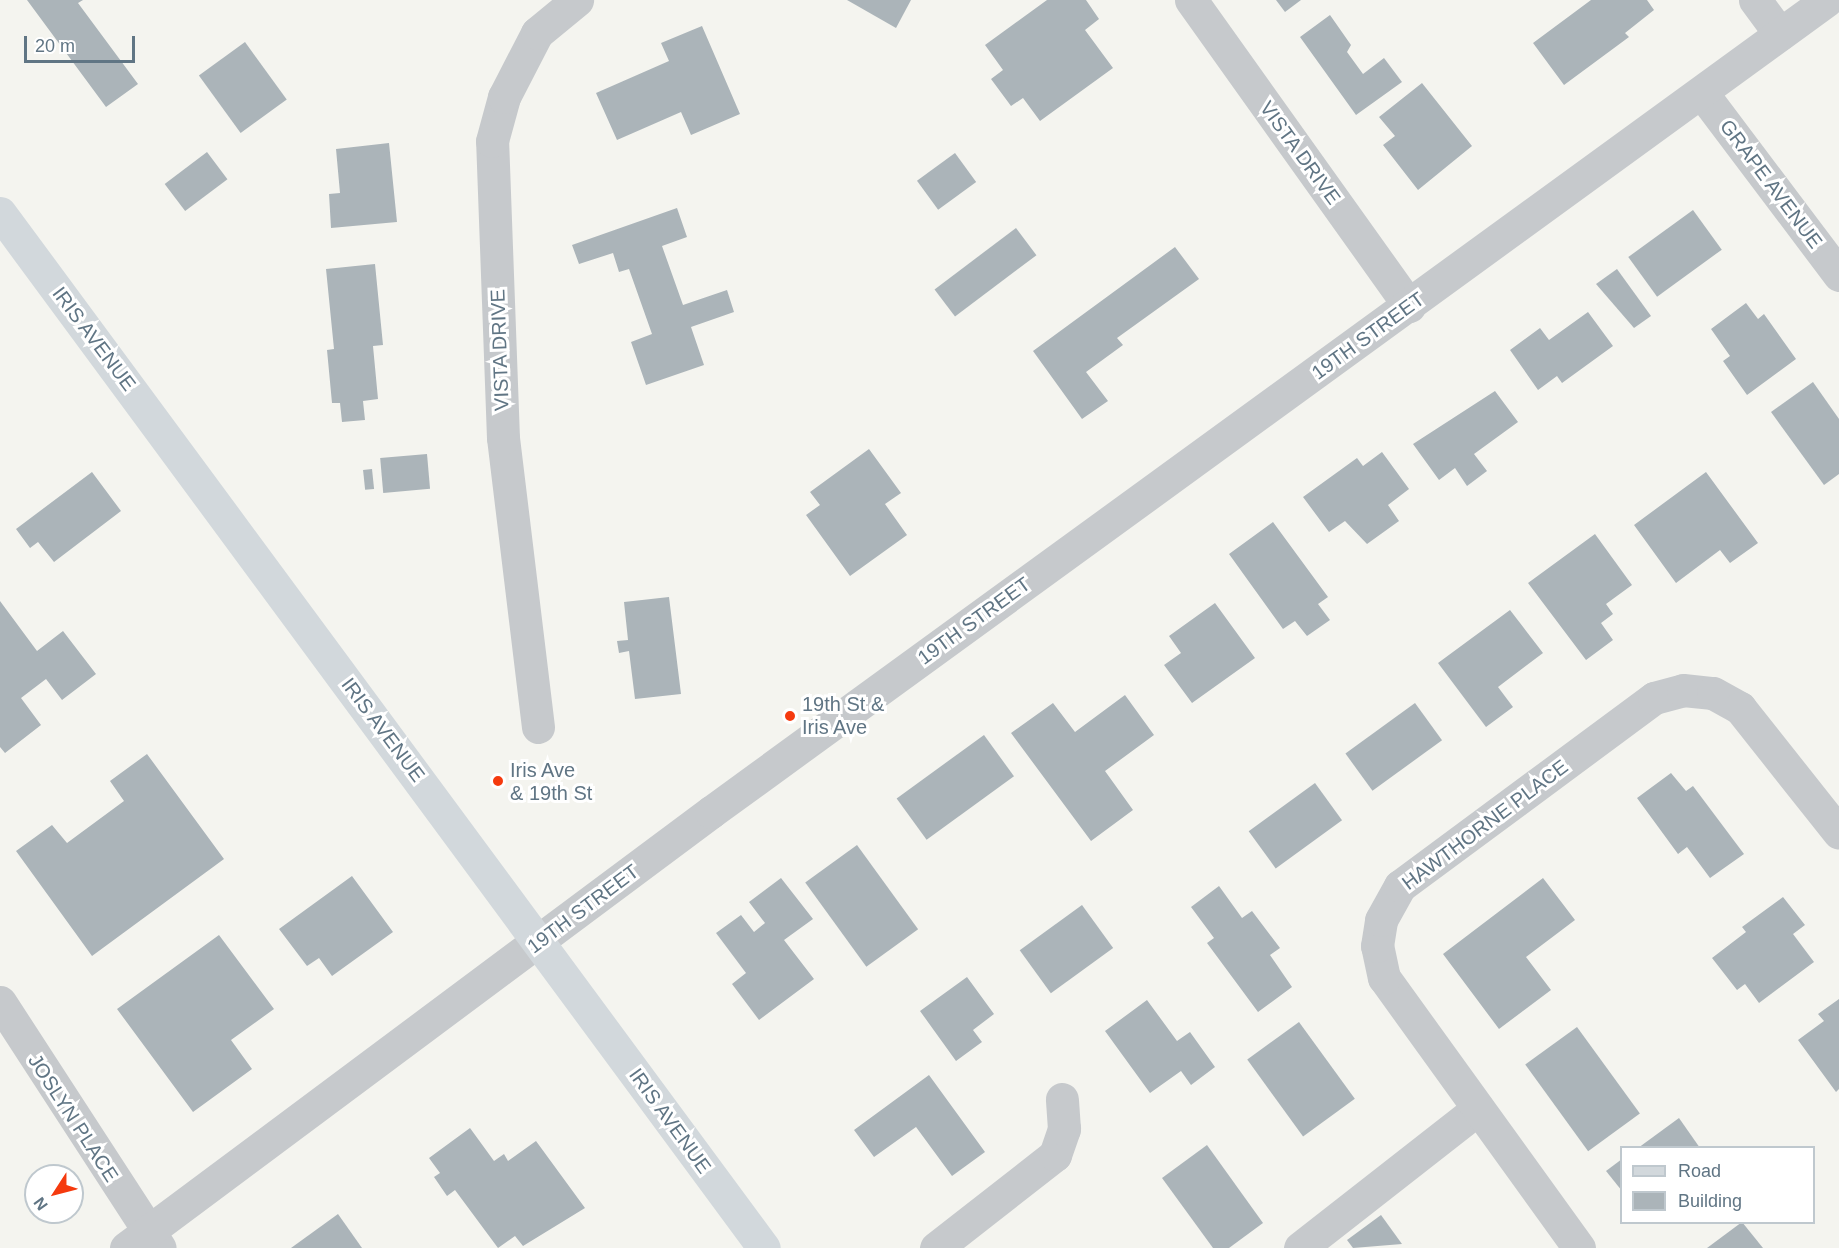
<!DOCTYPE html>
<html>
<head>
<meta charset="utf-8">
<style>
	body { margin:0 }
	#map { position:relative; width:1839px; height:1248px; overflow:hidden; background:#f4f4ef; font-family:Arial,sans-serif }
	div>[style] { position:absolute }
	.building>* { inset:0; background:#abb4b9; transform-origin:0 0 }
	.minor>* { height:33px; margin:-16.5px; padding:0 16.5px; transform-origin:16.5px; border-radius:16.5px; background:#c6c9cc }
	.major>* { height:33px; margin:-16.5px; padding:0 16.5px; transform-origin:16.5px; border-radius:16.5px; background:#d2d8dc }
	.dots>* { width:16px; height:16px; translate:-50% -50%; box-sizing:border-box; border:3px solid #fff; border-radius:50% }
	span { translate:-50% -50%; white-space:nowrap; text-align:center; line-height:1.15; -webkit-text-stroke:6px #fff; paint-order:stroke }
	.street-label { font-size:20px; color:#607584 }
	.poi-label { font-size:20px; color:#607584 }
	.left { translate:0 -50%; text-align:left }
	.legend { position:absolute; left:1620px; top:1146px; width:195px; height:78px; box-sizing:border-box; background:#fff; border:2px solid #bfc8ce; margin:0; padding:8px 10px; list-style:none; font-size:18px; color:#607584 }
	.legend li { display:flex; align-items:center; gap:12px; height:30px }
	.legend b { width:30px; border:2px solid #bfc8ce }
	.north { position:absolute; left:24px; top:1164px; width:60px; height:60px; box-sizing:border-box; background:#fff; border:2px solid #bfc8ce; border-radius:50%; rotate:234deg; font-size:16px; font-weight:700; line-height:24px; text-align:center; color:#607584 }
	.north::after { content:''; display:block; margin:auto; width:21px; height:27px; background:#f53a0e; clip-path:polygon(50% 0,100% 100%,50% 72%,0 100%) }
	.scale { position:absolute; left:24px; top:36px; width:111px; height:27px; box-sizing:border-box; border:3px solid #607584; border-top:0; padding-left:8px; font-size:18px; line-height:21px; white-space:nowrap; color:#607584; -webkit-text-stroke:4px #fff; paint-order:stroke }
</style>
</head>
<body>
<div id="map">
	<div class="building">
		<i style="clip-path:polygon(27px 0,83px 0,78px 3px,138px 84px,106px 107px)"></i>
		<i style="clip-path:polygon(847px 0,911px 0,896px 28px)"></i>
		<i style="clip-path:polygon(1047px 0,1086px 0,1099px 19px,1085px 30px,1113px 68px,1040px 121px,1023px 98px,1011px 106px,991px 79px,1003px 70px,985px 45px)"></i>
		<i style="clip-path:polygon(1276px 0,1301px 0,1285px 12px)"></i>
		<i style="clip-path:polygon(1591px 0,1647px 0,1654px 10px,1625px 33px,1629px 37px,1564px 85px,1533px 43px)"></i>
		<i style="clip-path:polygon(1330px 15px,1351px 45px,1347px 52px,1363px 74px,1384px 58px,1402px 82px,1356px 115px,1300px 37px)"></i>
		<i style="clip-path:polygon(702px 26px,740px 114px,691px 135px,681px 112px,617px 140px,596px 93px,669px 61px,661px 43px)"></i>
		<i style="left:245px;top:42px;width:71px;height:57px;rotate:54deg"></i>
		<i style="clip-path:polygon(1422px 83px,1472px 146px,1418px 190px,1383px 145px,1395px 136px,1379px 117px)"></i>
		<i style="clip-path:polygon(389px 143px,397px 222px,331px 228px,329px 194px,340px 193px,336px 149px)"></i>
		<i style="left:207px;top:152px;width:34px;height:53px;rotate:53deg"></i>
		<i style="left:955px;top:153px;width:36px;height:47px;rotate:54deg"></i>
		<i style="clip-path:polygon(677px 208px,687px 237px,662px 246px,683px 305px,727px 290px,734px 312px,691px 327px,704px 365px,646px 385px,631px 342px,652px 334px,629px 269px,619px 272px,613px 253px,579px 264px,572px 245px)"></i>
		<i style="left:1693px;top:210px;width:49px;height:80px;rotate:54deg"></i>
		<i style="left:1016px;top:228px;width:34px;height:102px;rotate:53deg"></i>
		<i style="clip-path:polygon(1175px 247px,1199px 279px,1117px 338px,1123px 345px,1086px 372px,1108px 401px,1082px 419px,1033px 351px)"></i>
		<i style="clip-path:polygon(375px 264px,383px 345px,373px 346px,378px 399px,363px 401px,365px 420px,342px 422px,340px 403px,332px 403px,327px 350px,334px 349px,326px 269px)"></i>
		<i style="clip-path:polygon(1617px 269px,1651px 316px,1634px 328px,1596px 284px)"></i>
		<i style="clip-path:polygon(1746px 303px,1758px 319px,1764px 314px,1796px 359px,1747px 395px,1723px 361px,1730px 356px,1711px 329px)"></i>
		<i style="clip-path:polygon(1588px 312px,1613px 346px,1562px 383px,1557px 376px,1538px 390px,1510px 350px,1540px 328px,1549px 340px)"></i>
		<i style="clip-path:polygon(1813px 382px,1839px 419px,1839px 474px,1824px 485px,1771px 412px)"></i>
		<i style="clip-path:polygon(1495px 391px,1518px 422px,1474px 454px,1487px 471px,1467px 486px,1455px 468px,1439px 480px,1413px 444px)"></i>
		<i style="clip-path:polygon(869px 449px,901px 493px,885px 504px,907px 535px,850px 576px,806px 515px,820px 505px,810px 492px)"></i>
		<i style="clip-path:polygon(1382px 452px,1409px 489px,1388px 505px,1399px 521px,1367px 544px,1345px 521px,1329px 532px,1303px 497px,1357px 458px,1363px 466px)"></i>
		<i style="left:427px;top:454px;width:35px;height:47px;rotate:85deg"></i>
		<i style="left:372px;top:469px;width:20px;height:9px;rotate:84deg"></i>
		<i style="clip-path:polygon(92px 472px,121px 511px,54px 562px,38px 542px,30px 548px,16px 529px)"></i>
		<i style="clip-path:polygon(1706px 472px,1758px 543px,1730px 563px,1720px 550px,1676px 583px,1634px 525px)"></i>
		<i style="clip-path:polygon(1273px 522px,1328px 597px,1318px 604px,1330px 620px,1307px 636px,1295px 621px,1283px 629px,1229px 554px)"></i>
		<i style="clip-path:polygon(1595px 534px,1632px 585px,1606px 604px,1613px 614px,1601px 623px,1613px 640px,1586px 660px,1528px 583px)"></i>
		<i style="clip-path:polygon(669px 597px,681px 694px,635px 699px,629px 651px,619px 653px,617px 641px,628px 640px,624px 602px)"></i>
		<i style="clip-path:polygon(0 601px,37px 651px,63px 631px,96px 674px,62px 700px,46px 679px,21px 698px,41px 725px,5px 753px,0 747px)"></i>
		<i style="clip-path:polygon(1215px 603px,1255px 658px,1192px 703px,1164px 665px,1181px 653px,1169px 636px)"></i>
		<i style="clip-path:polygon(1510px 610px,1543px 653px,1498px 687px,1513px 707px,1486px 727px,1438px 663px)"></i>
		<i style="clip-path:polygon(1125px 695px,1154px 735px,1105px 771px,1133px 810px,1091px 841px,1011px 733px,1053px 703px,1075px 732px)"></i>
		<i style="left:1415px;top:703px;width:46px;height:86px;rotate:54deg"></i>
		<i style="left:984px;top:735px;width:51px;height:108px;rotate:54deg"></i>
		<i style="clip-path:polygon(147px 754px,224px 859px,92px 956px,16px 851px,52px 825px,67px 843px,124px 801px,110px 781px)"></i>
		<i style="clip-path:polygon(1671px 773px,1686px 791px,1693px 786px,1744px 854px,1710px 878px,1687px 847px,1678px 854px,1637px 798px)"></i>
		<i style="left:1315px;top:783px;width:46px;height:82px;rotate:54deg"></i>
		<i style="left:857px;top:845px;width:104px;height:64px;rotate:54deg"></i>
		<i style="clip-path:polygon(352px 876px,393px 932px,332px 976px,319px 958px,307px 966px,279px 929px)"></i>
		<i style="clip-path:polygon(781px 878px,813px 919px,784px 940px,814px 979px,759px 1020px,732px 984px,746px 973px,716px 933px,741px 915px,754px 932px,765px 923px,749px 902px)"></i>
		<i style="clip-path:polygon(1543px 878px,1575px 920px,1526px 957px,1551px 990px,1499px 1029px,1443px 954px)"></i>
		<i style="clip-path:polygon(1219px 886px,1242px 918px,1252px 911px,1280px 948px,1270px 955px,1292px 987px,1258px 1012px,1207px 943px,1214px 938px,1191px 907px)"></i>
		<i style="clip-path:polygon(1783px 897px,1805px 925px,1793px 934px,1814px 962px,1759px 1003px,1745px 984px,1737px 990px,1712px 958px,1746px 932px,1742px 927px)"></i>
		<i style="left:1082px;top:905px;width:53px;height:77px;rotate:54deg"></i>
		<i style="clip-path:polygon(219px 935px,274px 1009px,231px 1040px,252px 1069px,193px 1112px,117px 1009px)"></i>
		<i style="clip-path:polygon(967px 977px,994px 1014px,973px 1030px,982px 1042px,956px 1061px,920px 1011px)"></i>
		<i style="clip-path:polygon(1839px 999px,1839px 1089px,1836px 1092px,1798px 1040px,1824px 1021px,1818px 1014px)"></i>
		<i style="clip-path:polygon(1147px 1000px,1177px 1041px,1190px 1032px,1215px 1067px,1191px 1085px,1181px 1071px,1150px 1093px,1105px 1031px)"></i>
		<i style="left:1299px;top:1022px;width:95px;height:64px;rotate:54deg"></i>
		<i style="left:1577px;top:1027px;width:107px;height:64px;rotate:54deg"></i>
		<i style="clip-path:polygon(929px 1075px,985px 1152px,952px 1176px,916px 1127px,874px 1157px,854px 1130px)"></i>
		<i style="clip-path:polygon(1679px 1118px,1700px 1148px,1638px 1148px)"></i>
		<i style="clip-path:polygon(470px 1128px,494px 1161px,504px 1154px,508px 1161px,536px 1141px,585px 1208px,523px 1246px,515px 1236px,498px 1248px,455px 1190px,447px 1196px,434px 1177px,440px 1173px,429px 1158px)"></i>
		<i style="clip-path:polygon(1207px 1145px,1263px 1223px,1229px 1248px,1213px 1248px,1162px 1178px)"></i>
		<i style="clip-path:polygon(1622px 1159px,1622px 1191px,1606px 1171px)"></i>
		<i style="clip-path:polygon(338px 1214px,362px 1248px,291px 1248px)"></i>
		<i style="clip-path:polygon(1381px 1215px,1402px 1244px,1353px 1248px,1347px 1240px)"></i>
		<i style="clip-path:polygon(1742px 1222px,1763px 1248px,1707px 1248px)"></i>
	</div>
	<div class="minor">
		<i style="left:1191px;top:0;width:376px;rotate:54.5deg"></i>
		<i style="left:1755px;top:0;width:42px;rotate:53.7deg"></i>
		<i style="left:1702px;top:93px;width:228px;rotate:53deg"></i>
		<i style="left:538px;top:727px;width:291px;rotate:-96.9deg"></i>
		<i style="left:503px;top:438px;width:297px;rotate:-92.1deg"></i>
		<i style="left:492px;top:141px;width:46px;rotate:-74.7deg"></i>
		<i style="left:504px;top:97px;width:72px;rotate:-62.7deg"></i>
		<i style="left:537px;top:33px;width:52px;rotate:-39.5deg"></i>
		<i style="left:0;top:1002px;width:293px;rotate:57deg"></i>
		<i style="left:126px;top:1248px;width:730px;rotate:-36.7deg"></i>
		<i style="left:711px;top:812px;width:1380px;rotate:-36.04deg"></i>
		<i style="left:936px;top:1248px;width:151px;rotate:-38deg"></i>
		<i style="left:1055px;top:1155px;width:28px;rotate:-71deg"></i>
		<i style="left:1064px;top:1129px;width:30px;rotate:-94deg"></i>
		<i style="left:1300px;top:1248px;width:226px;rotate:-38deg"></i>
		<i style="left:1579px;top:1248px;width:333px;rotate:-125.8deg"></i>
		<i style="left:1384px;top:978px;width:33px;rotate:-102deg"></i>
		<i style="left:1377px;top:946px;width:26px;rotate:-81deg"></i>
		<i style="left:1381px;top:920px;width:39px;rotate:-61deg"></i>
		<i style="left:1400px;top:886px;width:316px;rotate:-36.5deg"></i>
		<i style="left:1654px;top:698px;width:30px;rotate:-15deg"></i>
		<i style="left:1683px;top:690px;width:30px;rotate:6deg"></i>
		<i style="left:1713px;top:693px;width:31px;rotate:29deg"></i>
		<i style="left:1740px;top:708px;width:159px;rotate:51.6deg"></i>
	</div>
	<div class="major">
		<i style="left:0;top:213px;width:1286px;rotate:53.57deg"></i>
	</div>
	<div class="dots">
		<i style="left:790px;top:716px;background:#f53a0e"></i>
		<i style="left:498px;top:781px;background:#f53a0e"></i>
	</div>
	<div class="street-label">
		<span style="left:1300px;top:153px;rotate:54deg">VISTA DRIVE</span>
		<span style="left:1771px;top:184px;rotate:53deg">GRAPE AVENUE</span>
		<span style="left:1368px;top:336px;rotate:-36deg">19TH STREET</span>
		<span style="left:94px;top:339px;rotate:53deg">IRIS AVENUE</span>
		<span style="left:500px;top:350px;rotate:-92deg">VISTA DRIVE</span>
		<span style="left:974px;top:621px;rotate:-36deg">19TH STREET</span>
		<span style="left:383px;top:730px;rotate:53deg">IRIS AVENUE</span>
		<span style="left:1485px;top:825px;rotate:-37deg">HAWTHORNE PLACE</span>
		<span style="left:583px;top:909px;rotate:-37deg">19TH STREET</span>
		<span style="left:73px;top:1118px;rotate:57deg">JOSLYN PLACE</span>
		<span style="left:670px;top:1121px;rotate:54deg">IRIS AVENUE</span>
	</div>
	<div class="poi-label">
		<span class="left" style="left:802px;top:716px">19th St &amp;<br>Iris Ave</span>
		<span class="left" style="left:510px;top:782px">Iris Ave<br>&amp; 19th St</span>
	</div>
	<ul class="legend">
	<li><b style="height:8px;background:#d2d8dc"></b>Road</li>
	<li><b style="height:16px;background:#abb4b9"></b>Building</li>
	</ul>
	<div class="north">N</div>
	<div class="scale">20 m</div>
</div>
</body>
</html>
